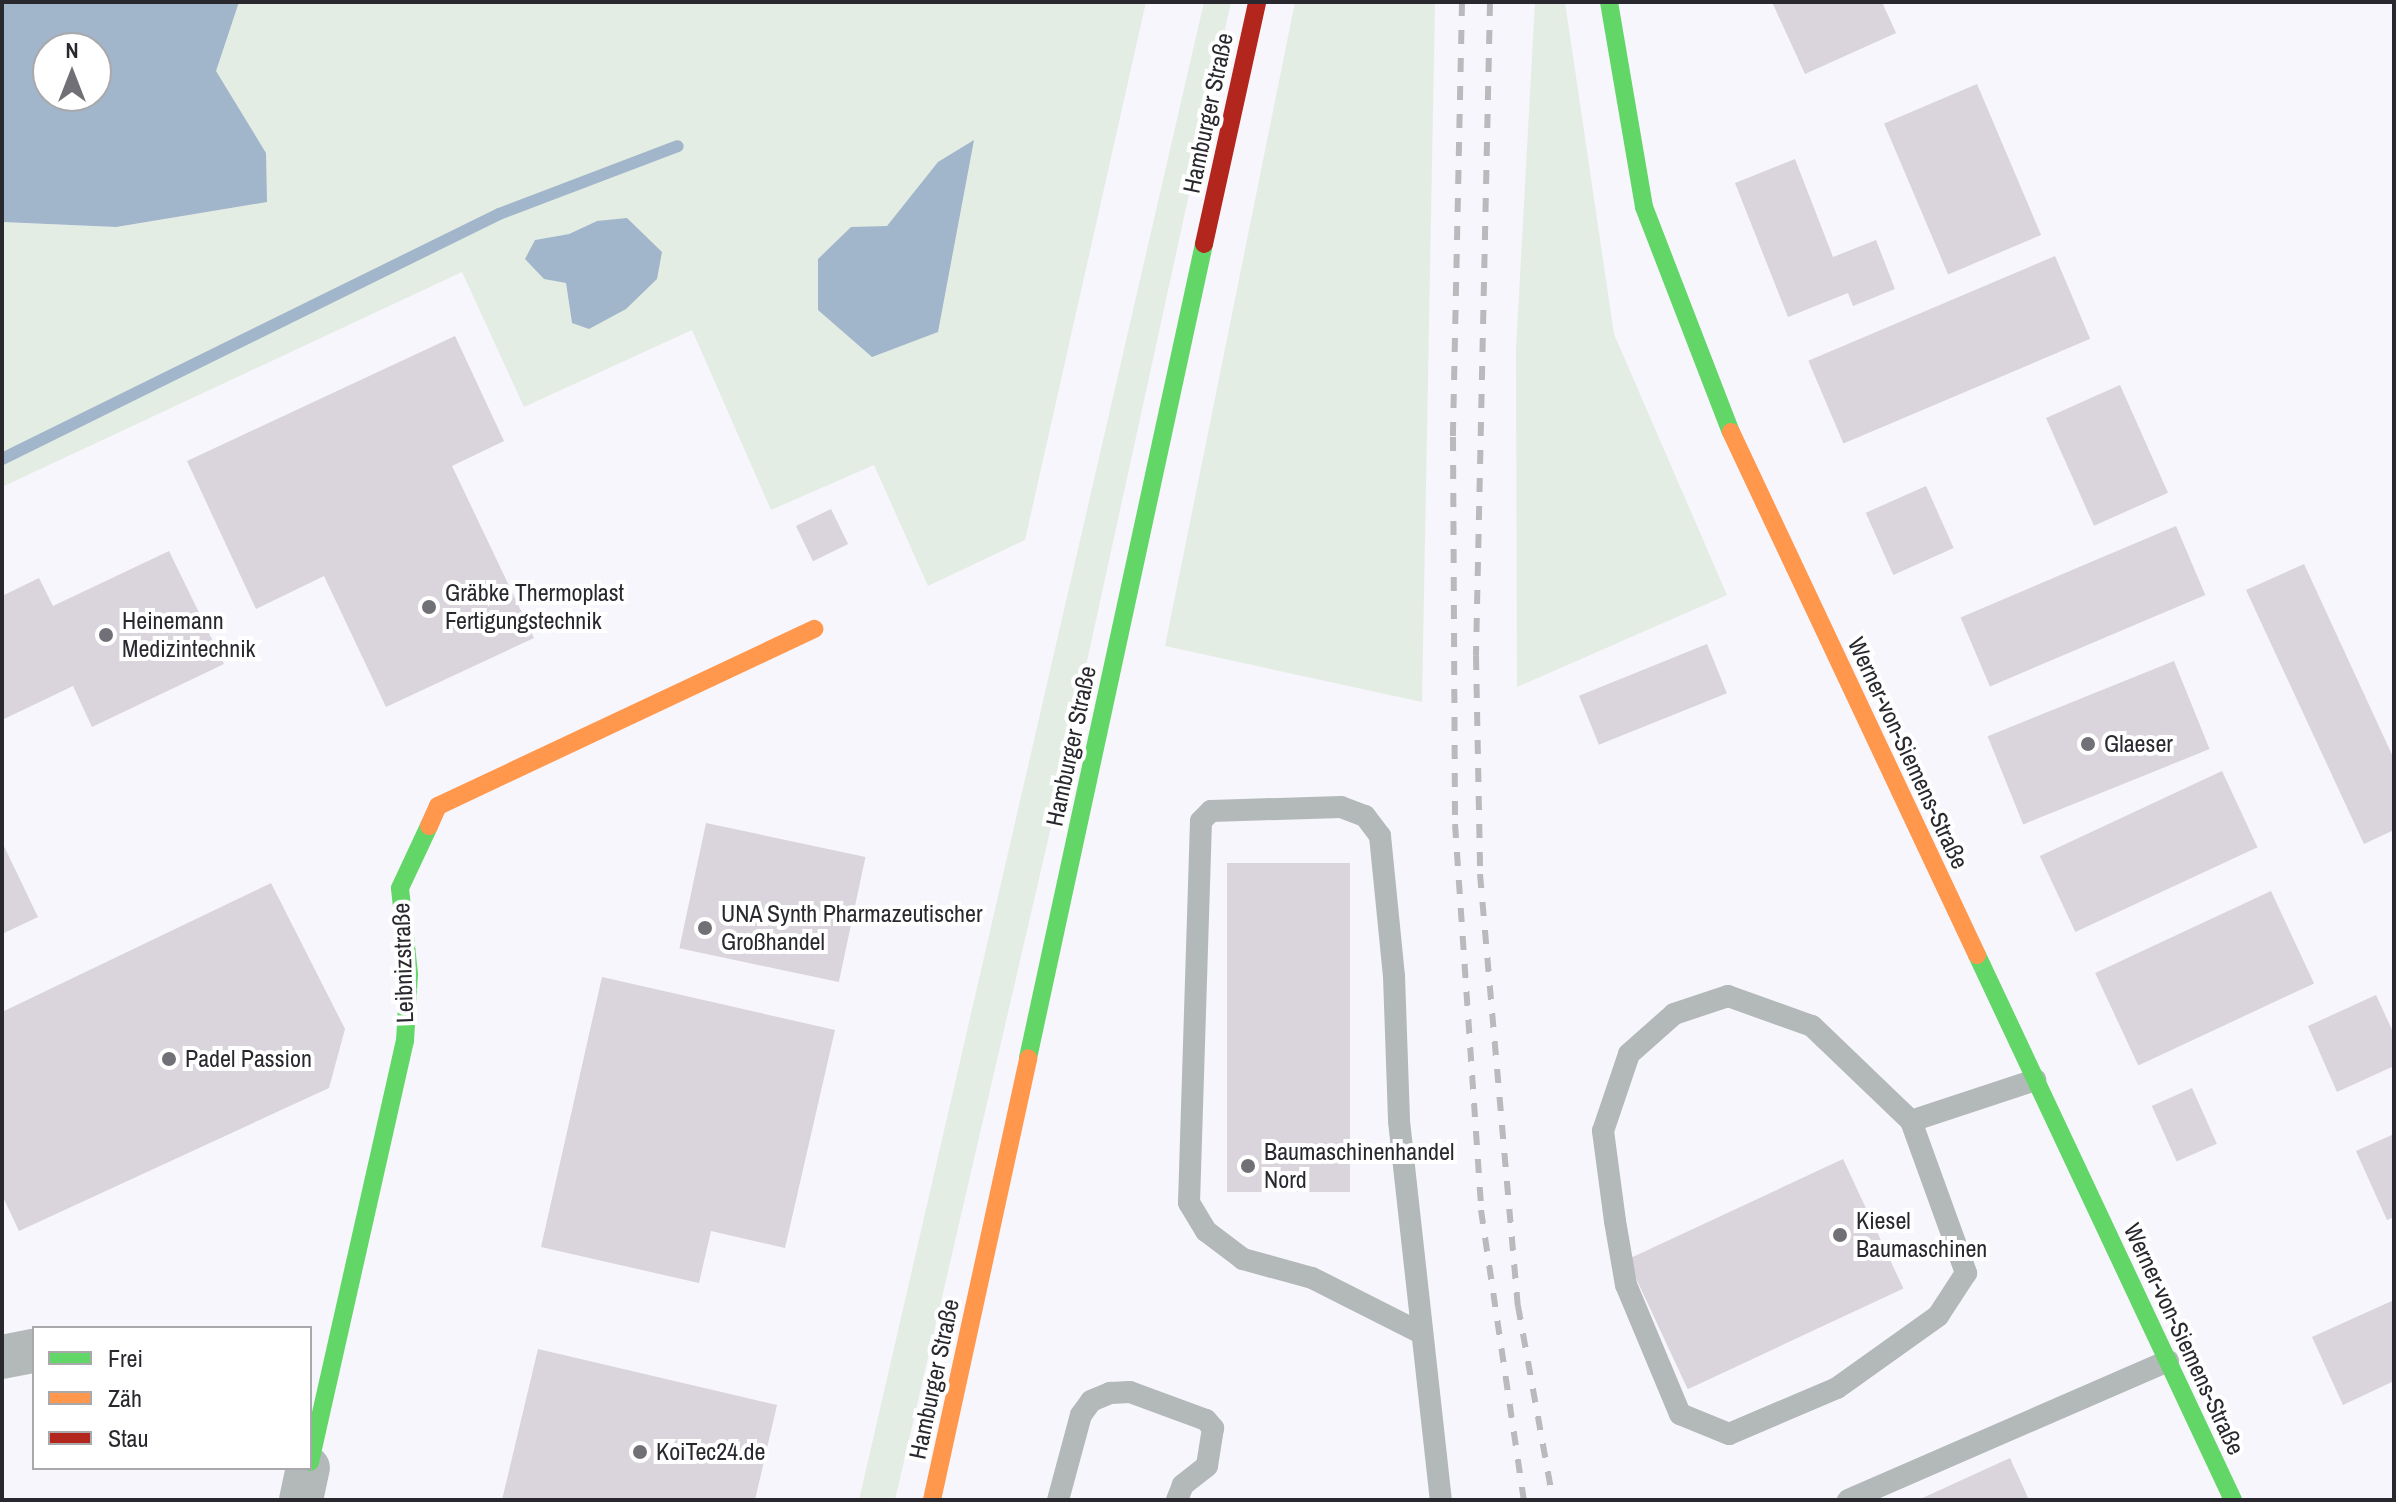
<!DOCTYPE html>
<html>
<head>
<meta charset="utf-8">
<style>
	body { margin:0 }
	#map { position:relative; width:2396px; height:1502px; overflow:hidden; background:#f7f6fc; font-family:"Archivo Narrow",sans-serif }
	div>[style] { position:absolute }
	.green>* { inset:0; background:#e4ede3 }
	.water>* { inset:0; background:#a1b6cb }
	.stream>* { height:12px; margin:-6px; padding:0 6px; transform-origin:6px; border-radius:6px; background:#a1b6cb }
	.building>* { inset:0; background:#dad4dd; transform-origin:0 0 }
	.lane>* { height:22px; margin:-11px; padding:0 11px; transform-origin:11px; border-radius:11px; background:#b3b8b8 }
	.street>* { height:44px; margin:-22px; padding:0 22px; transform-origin:22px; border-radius:22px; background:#b3b8b8 }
	.fast>* { height:18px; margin:-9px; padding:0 9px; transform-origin:9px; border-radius:9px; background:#63d668 }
	.slow>* { height:18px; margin:-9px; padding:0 9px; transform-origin:9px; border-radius:9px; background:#ff974d }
	.jam>* { height:18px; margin:-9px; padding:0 9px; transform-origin:9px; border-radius:9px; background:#b3261e }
	.rail>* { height:6px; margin-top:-3px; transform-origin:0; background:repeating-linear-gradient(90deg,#bababd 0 14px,transparent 0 28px) }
	.dots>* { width:22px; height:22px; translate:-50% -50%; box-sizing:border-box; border:4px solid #fff; border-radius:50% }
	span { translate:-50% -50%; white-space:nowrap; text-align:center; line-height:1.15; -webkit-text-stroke:8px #fff; paint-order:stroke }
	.street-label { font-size:24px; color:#29282e }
	.poi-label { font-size:24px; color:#29282e }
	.left { translate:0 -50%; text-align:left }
	.frame { position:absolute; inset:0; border:4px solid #29282e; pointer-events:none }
	.legend { position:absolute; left:32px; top:1326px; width:280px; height:144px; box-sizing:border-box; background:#fff; border:2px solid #a9a9ab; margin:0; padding:10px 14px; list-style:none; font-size:24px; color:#29282e }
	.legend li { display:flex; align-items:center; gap:16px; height:40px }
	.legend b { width:40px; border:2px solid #a9a9ab }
	.north { position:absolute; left:32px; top:32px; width:80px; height:80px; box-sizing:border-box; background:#fff; border:2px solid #a9a9ab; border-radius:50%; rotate:0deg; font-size:22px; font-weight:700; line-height:32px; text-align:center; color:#29282e }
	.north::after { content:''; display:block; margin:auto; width:28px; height:36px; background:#717076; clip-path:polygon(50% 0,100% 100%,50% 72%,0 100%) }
</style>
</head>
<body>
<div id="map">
	<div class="green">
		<i style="clip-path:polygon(evenodd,239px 2px,1146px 2px,1025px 540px,928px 586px,874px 465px,771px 510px,692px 330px,524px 407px,462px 272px,2px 487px,2px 222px,116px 227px,266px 153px,215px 71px,239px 2px,973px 141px,949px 263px,851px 227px,887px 227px,973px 141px,239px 2px,597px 221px,572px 323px,566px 283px,535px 240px,569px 234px,597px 221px)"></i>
		<i style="clip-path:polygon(1204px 2px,1231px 2px,1048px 840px,895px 1500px,859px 1500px)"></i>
		<i style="clip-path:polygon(1295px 2px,1435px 2px,1422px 702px,1165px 646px)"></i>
		<i style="clip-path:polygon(1535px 2px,1565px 2px,1614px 334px,1727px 595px,1517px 687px,1516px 349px)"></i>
	</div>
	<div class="water">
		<i style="clip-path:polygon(evenodd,2px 2px,239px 2px,216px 71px,266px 153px,267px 202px,116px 227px,2px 222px,2px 2px,48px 48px,96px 48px,96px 96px,48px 96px,48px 48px)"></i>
		<i style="clip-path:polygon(974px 140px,938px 332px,872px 357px,818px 310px,818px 259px,851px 227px,887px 226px,938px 162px)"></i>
		<i style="clip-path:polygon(627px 218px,662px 252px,657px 279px,626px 309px,589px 329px,572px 323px,566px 283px,544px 279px,525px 259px,535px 240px,569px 234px,597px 221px)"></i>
	</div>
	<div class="stream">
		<i style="left:2px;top:459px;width:554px;rotate:-26.24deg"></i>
		<i style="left:499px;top:214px;width:191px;rotate:-20.8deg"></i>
	</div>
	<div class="building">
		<i style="clip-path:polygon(1772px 2px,1882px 2px,1896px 33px,1805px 74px)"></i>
		<i style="left:1977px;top:84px;width:164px;height:101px;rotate:67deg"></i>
		<i style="clip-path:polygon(1795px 159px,1833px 257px,1876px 240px,1895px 289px,1853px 306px,1848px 293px,1788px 317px,1735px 183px)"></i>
		<i style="left:2055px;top:256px;width:90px;height:268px;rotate:67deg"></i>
		<i style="clip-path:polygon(455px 336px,504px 441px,452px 466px,534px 638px,386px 707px,324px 576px,256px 609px,187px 461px)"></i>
		<i style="left:2120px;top:385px;width:118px;height:81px;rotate:66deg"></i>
		<i style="left:1926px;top:486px;width:68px;height:66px;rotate:66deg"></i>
		<i style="left:831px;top:509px;width:39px;height:39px;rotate:64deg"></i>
		<i style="left:2176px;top:526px;width:75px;height:234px;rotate:67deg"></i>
		<i style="clip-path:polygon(169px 551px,224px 664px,92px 727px,73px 686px,2px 720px,2px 596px,39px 578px,53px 606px)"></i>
		<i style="clip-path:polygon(2304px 564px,2394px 759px,2394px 830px,2364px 844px,2246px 590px)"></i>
		<i style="left:1707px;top:644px;width:53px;height:138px;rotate:68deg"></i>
		<i style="left:2174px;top:661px;width:95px;height:201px;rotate:68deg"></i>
		<i style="left:2222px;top:771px;width:84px;height:201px;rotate:65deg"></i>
		<i style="left:706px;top:823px;width:163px;height:128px;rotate:12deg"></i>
		<i style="clip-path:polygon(2px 842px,38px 917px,2px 934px)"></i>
		<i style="left:1227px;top:863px;width:123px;height:329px"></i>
		<i style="clip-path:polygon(271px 883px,345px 1029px,329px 1088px,19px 1231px,2px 1195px,2px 1012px)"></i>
		<i style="left:2271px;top:891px;width:102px;height:194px;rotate:65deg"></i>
		<i style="clip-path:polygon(602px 977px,835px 1030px,785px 1248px,711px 1231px,699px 1283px,541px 1247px)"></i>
		<i style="clip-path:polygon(2376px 995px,2394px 1034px,2394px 1066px,2337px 1092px,2308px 1026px)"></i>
		<i style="left:2192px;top:1088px;width:61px;height:44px;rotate:66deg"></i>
		<i style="clip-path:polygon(2394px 1134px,2394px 1217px,2387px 1220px,2356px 1151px)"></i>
		<i style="left:1843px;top:1159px;width:143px;height:238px;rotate:65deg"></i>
		<i style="clip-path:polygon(2394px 1300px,2394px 1381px,2343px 1405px,2312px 1337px)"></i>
		<i style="clip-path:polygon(538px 1349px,777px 1405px,755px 1500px,502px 1500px)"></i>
		<i style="clip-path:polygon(2010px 1458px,2029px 1500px,1918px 1500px)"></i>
	</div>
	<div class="lane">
		<i style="left:1911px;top:1121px;width:162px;rotate:70.1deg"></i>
		<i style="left:1966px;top:1273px;width:51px;rotate:123.1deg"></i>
		<i style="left:1938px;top:1316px;width:124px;rotate:144.5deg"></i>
		<i style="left:1837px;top:1388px;width:117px;rotate:156.9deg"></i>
		<i style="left:1729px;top:1434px;width:53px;rotate:-157.8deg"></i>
		<i style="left:1680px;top:1414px;width:140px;rotate:-112.7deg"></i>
		<i style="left:1626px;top:1285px;width:65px;rotate:-99.8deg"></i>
		<i style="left:1615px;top:1221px;width:91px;rotate:-97.6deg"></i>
		<i style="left:1603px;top:1131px;width:81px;rotate:-71.3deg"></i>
		<i style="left:1629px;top:1054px;width:60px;rotate:-41.6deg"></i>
		<i style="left:1674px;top:1014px;width:57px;rotate:-18.4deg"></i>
		<i style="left:1728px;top:996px;width:89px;rotate:19.7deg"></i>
		<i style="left:1812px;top:1026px;width:137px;rotate:43.8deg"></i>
		<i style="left:1911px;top:1121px;width:131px;rotate:-18.3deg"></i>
		<i style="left:1421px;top:1333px;width:122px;rotate:-153.2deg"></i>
		<i style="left:1312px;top:1278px;width:72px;rotate:-164.6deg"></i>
		<i style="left:1243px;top:1259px;width:46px;rotate:-142.9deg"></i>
		<i style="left:1206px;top:1231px;width:33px;rotate:-121deg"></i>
		<i style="left:1189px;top:1203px;width:382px;rotate:-88.2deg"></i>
		<i style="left:1201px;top:821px;width:14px;rotate:-45deg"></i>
		<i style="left:1211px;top:811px;width:130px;rotate:-1.8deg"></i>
		<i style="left:1341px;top:807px;width:26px;rotate:21deg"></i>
		<i style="left:1365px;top:816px;width:25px;rotate:53deg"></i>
		<i style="left:1380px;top:836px;width:141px;rotate:84.3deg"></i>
		<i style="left:1394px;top:976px;width:145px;rotate:88deg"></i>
		<i style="left:1399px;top:1121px;width:381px;rotate:83.7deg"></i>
		<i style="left:1058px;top:1500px;width:88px;rotate:-74.9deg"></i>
		<i style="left:1081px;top:1415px;width:17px;rotate:-54deg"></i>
		<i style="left:1091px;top:1401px;width:21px;rotate:-23deg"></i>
		<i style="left:1110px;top:1393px;width:20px;rotate:-3deg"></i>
		<i style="left:1130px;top:1392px;width:81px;rotate:20.2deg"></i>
		<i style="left:1206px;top:1420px;width:11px;rotate:49deg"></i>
		<i style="left:1213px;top:1428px;width:38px;rotate:99deg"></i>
		<i style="left:1207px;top:1466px;width:31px;rotate:142deg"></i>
		<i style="left:1183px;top:1485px;width:16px;rotate:112deg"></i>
		<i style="left:1848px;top:1500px;width:349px;rotate:-23.5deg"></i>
	</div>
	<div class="street">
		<i style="left:2px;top:1357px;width:33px;rotate:-11deg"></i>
		<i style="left:301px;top:1500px;width:33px;rotate:-78deg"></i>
	</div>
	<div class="fast">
		<i style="left:1609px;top:2px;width:208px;rotate:80.3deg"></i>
		<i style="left:1644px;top:207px;width:241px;rotate:68.9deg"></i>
		<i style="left:1977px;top:955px;width:602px;rotate:64.84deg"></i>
		<i style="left:1028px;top:1058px;width:833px;rotate:-77.8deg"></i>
		<i style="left:310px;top:1462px;width:432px;rotate:-77.3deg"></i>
		<i style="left:405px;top:1041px;width:67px;rotate:-86.6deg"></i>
		<i style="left:409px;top:974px;width:86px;rotate:-96deg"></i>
		<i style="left:400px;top:888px;width:68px;rotate:-64.9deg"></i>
	</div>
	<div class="slow">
		<i style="left:1731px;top:432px;width:578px;rotate:64.81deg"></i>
		<i style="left:429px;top:826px;width:22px;rotate:-66deg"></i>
		<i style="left:438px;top:806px;width:416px;rotate:-25.2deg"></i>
		<i style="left:932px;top:1500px;width:452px;rotate:-77.7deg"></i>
	</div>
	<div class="jam">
		<i style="left:1204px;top:244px;width:248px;rotate:-77.6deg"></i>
	</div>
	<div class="rail">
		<i style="left:1462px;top:2px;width:435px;rotate:91.2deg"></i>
		<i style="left:1453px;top:437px;width:387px;rotate:89.7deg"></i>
		<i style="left:1455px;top:824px;width:387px;rotate:86.1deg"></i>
		<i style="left:1481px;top:1210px;width:293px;rotate:81.6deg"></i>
		<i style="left:1490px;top:2px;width:654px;rotate:91.23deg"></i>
		<i style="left:1476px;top:656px;width:218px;rotate:88.9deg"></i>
		<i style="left:1480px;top:874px;width:434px;rotate:85deg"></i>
		<i style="left:1518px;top:1306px;width:197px;rotate:79.8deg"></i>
	</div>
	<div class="dots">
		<i style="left:429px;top:607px;background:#717076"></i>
		<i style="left:106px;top:635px;background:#717076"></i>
		<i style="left:2088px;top:744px;background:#717076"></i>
		<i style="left:705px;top:928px;background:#717076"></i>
		<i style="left:169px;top:1059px;background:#717076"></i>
		<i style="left:1248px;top:1166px;background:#717076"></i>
		<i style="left:1840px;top:1235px;background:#717076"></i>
		<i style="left:640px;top:1452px;background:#717076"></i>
	</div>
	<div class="street-label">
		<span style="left:1208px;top:113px;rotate:-78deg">Hamburger Straße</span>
		<span style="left:1071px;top:746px;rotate:-78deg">Hamburger Straße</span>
		<span style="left:1908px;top:753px;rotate:65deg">Werner-von-Siemens-Straße</span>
		<span style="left:403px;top:963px;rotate:-92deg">Leibnizstraße</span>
		<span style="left:2184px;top:1339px;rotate:65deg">Werner-von-Siemens-Straße</span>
		<span style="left:934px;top:1379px;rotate:-78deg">Hamburger Straße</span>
	</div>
	<div class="poi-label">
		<span class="left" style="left:445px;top:607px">Gräbke Thermoplast<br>Fertigungstechnik</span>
		<span class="left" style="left:122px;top:635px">Heinemann<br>Medizintechnik</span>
		<span class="left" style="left:2104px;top:744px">Glaeser</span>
		<span class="left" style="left:721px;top:928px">UNA Synth Pharmazeutischer<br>Großhandel</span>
		<span class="left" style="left:185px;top:1059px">Padel Passion</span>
		<span class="left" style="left:1264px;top:1166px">Baumaschinenhandel<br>Nord</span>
		<span class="left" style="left:1856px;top:1235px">Kiesel<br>Baumaschinen</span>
		<span class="left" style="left:656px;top:1452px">KoiTec24.de</span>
	</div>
	<div class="frame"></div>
	<ul class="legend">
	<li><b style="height:10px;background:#63d668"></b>Frei</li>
	<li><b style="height:10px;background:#ff974d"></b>Zäh</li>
	<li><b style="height:10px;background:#b3261e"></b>Stau</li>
	</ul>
	<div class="north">N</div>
</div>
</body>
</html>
